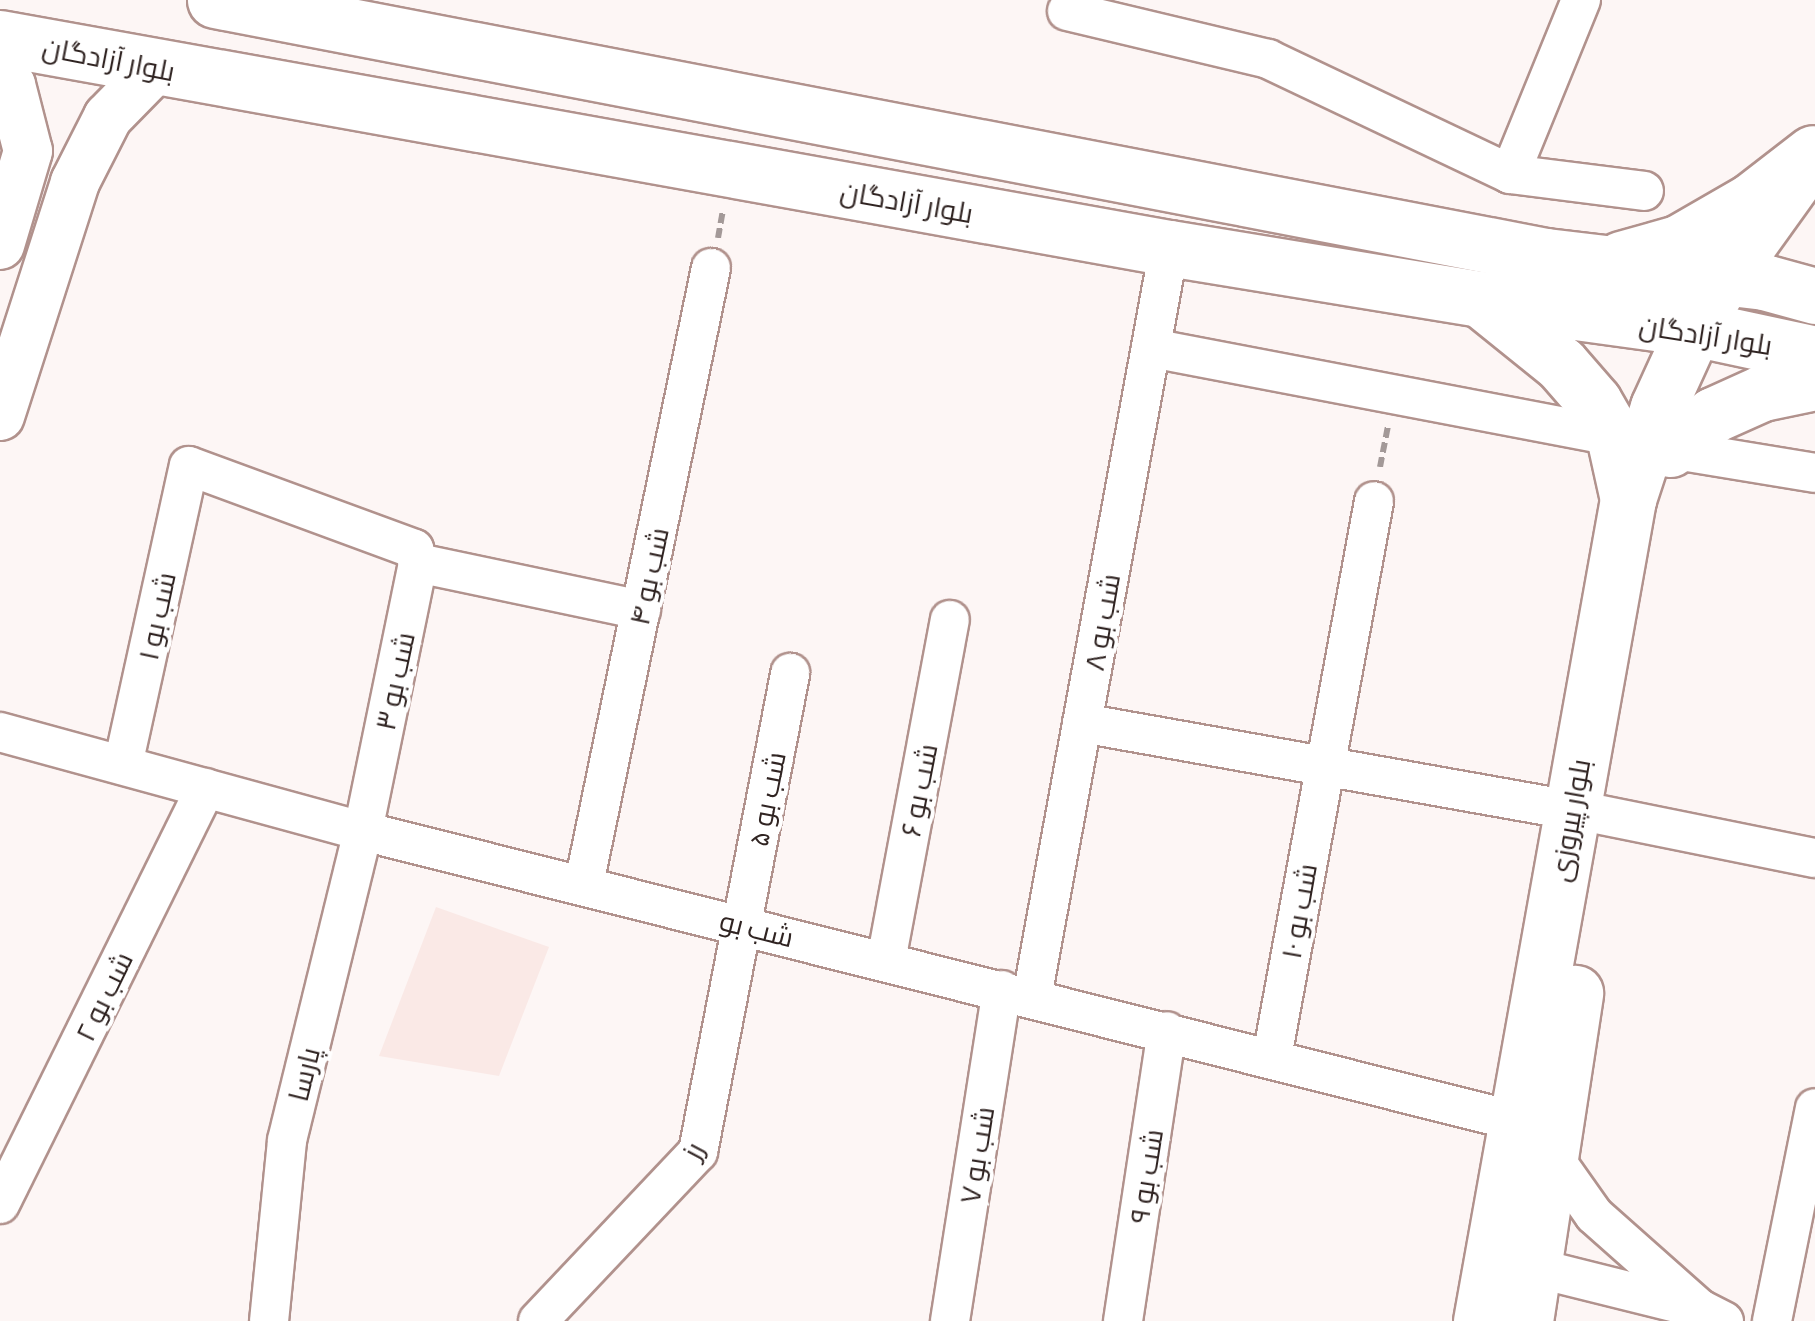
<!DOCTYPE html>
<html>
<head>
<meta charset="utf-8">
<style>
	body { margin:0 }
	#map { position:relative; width:1815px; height:1321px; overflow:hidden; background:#fdf6f5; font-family:Commissioner,Cairo,sans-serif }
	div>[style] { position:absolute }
	.built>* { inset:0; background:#fae9e6 }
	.path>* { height:6px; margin-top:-3px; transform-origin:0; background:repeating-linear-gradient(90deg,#a39998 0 10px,transparent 0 15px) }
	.roads { filter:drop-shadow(2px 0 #b1928d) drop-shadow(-2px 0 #b1928d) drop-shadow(0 2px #b1928d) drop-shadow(0 -2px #b1928d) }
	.minor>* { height:38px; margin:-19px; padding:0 19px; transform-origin:19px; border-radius:19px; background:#fff }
	.tertiary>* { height:48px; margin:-24px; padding:0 24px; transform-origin:24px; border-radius:24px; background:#fff }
	.secondary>* { height:55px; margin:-27.5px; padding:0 27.5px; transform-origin:27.5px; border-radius:27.5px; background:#fff }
	.primary>* { height:55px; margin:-27.5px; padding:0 27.5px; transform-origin:27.5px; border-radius:27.5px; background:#fff }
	span { translate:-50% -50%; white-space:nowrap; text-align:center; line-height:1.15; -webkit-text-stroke:8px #fff; paint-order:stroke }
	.street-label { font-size:28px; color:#302422 }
</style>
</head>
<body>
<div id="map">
	<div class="built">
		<i style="clip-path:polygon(436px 907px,549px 947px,499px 1076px,379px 1056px)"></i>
	</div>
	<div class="path">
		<i style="left:718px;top:238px;width:27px;rotate:-80deg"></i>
		<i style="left:1380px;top:467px;width:42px;rotate:-79deg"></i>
	</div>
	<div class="roads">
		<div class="minor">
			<i style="left:1067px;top:11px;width:207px;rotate:13.4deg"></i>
			<i style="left:1268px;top:59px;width:268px;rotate:25.4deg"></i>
			<i style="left:1510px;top:174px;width:135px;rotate:7.2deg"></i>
			<i style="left:1510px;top:174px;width:188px;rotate:-67.8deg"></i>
			<i style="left:1151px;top:348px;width:471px;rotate:10.8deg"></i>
			<i style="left:1670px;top:449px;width:147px;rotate:9.4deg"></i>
			<i style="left:418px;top:563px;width:228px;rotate:11.9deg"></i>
			<i style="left:1082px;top:723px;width:497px;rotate:10.1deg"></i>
			<i style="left:0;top:732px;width:376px;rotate:15.3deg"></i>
			<i style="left:363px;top:831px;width:1188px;rotate:14.13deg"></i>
			<i style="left:123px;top:765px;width:306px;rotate:-77.6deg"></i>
			<i style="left:189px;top:466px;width:240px;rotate:20.2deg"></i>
			<i style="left:414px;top:549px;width:15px;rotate:74deg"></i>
			<i style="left:418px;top:563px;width:274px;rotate:101.6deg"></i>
			<i style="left:363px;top:831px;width:319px;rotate:103.8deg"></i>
			<i style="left:287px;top:1141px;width:181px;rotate:95.7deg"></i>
			<i style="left:1601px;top:815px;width:218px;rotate:11.4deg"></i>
			<i style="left:584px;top:884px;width:629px;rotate:-78.35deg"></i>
			<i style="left:886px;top:961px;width:347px;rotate:-79.4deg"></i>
			<i style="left:1032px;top:997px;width:761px;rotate:-79.63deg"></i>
			<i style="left:1272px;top:1057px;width:565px;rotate:-79.6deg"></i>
			<i style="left:1551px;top:1154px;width:75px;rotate:54.8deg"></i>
			<i style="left:1594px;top:1215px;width:142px;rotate:41.6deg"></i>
			<i style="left:0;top:1204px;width:464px;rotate:-63.7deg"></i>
			<i style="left:1532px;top:1267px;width:173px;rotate:14deg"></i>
			<i style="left:1700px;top:1309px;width:27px;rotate:27deg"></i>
			<i style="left:538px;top:1321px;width:233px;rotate:-46.6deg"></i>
			<i style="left:698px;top:1152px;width:488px;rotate:-79.1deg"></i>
			<i style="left:950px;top:1321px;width:335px;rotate:-81.1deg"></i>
			<i style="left:1123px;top:1321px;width:293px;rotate:-81.4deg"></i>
			<i style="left:1772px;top:1321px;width:217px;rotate:-78.6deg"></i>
		</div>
		<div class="tertiary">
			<i style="left:0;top:71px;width:18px;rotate:52deg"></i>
			<i style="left:11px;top:85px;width:68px;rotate:75.6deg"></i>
			<i style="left:28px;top:151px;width:98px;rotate:106.6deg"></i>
			<i style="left:0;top:416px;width:246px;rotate:-72.2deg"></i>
			<i style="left:75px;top:182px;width:73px;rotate:-63.1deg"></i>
			<i style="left:108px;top:117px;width:70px;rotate:-45.6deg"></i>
		</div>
		<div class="secondary">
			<i style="left:1481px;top:1321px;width:835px;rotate:-79.86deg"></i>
			<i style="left:1628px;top:499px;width:97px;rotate:-71.9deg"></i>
			<i style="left:1658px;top:407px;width:87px;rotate:-65.5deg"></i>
			<i style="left:1694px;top:328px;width:57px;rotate:-59.4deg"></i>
			<i style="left:1723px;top:279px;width:135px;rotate:-54.3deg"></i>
			<i style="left:1525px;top:1321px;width:332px;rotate:-81.3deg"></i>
		</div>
		<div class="primary">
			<i style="left:215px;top:0;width:1355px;rotate:10.89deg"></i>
			<i style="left:1546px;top:256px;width:220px;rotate:6.8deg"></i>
			<i style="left:1764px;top:282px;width:53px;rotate:15.4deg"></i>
			<i style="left:0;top:38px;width:1188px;rotate:10.18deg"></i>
			<i style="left:1169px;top:248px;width:316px;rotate:9.3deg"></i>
			<i style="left:1481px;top:299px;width:215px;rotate:7.8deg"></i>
			<i style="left:1694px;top:328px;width:124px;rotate:12.1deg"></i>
			<i style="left:1621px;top:259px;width:59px;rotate:-15.7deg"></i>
			<i style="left:1678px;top:243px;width:84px;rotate:-29.9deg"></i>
			<i style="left:1751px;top:201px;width:78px;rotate:-37.7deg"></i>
			<i style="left:1483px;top:301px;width:100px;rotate:38.9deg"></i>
			<i style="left:1561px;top:364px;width:50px;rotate:49deg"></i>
			<i style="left:1594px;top:402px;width:39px;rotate:60deg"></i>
			<i style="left:1614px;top:436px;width:65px;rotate:77.5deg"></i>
			<i style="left:1670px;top:449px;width:55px;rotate:-38.3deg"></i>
			<i style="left:1713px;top:415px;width:54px;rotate:-24.2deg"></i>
			<i style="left:1762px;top:393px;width:54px;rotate:-11.7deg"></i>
		</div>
	</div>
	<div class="street-label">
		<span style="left:109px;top:58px;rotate:11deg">بلوار آزادگان</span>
		<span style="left:907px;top:201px;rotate:10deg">بلوار آزادگان</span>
		<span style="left:1706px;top:334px;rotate:9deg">بلوار آزادگان</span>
		<span style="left:648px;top:576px;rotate:-78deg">شب بو ۴</span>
		<span style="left:156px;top:616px;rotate:-78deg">شب بو ۱</span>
		<span style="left:1101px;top:622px;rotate:-80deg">شب بو ۸</span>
		<span style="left:394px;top:681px;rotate:-78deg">شب بو ۳</span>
		<span style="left:918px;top:790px;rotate:-79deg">شب بو ۶</span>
		<span style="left:766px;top:799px;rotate:-79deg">شب بو ۵</span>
		<span style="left:1569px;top:820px;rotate:-80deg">بلوار پیروزی</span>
		<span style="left:1298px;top:911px;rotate:-80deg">شب بو ۱۰</span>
		<span style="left:757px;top:928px;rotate:14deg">شب بو</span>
		<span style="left:103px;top:996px;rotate:-64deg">شب بو ۲</span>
		<span style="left:303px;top:1074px;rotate:-76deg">پارسا</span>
		<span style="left:692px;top:1150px;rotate:-62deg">رز</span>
		<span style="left:976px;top:1155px;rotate:-81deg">شب بو ۷</span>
		<span style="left:1145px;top:1176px;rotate:-81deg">شب بو ۹</span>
	</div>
</div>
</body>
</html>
